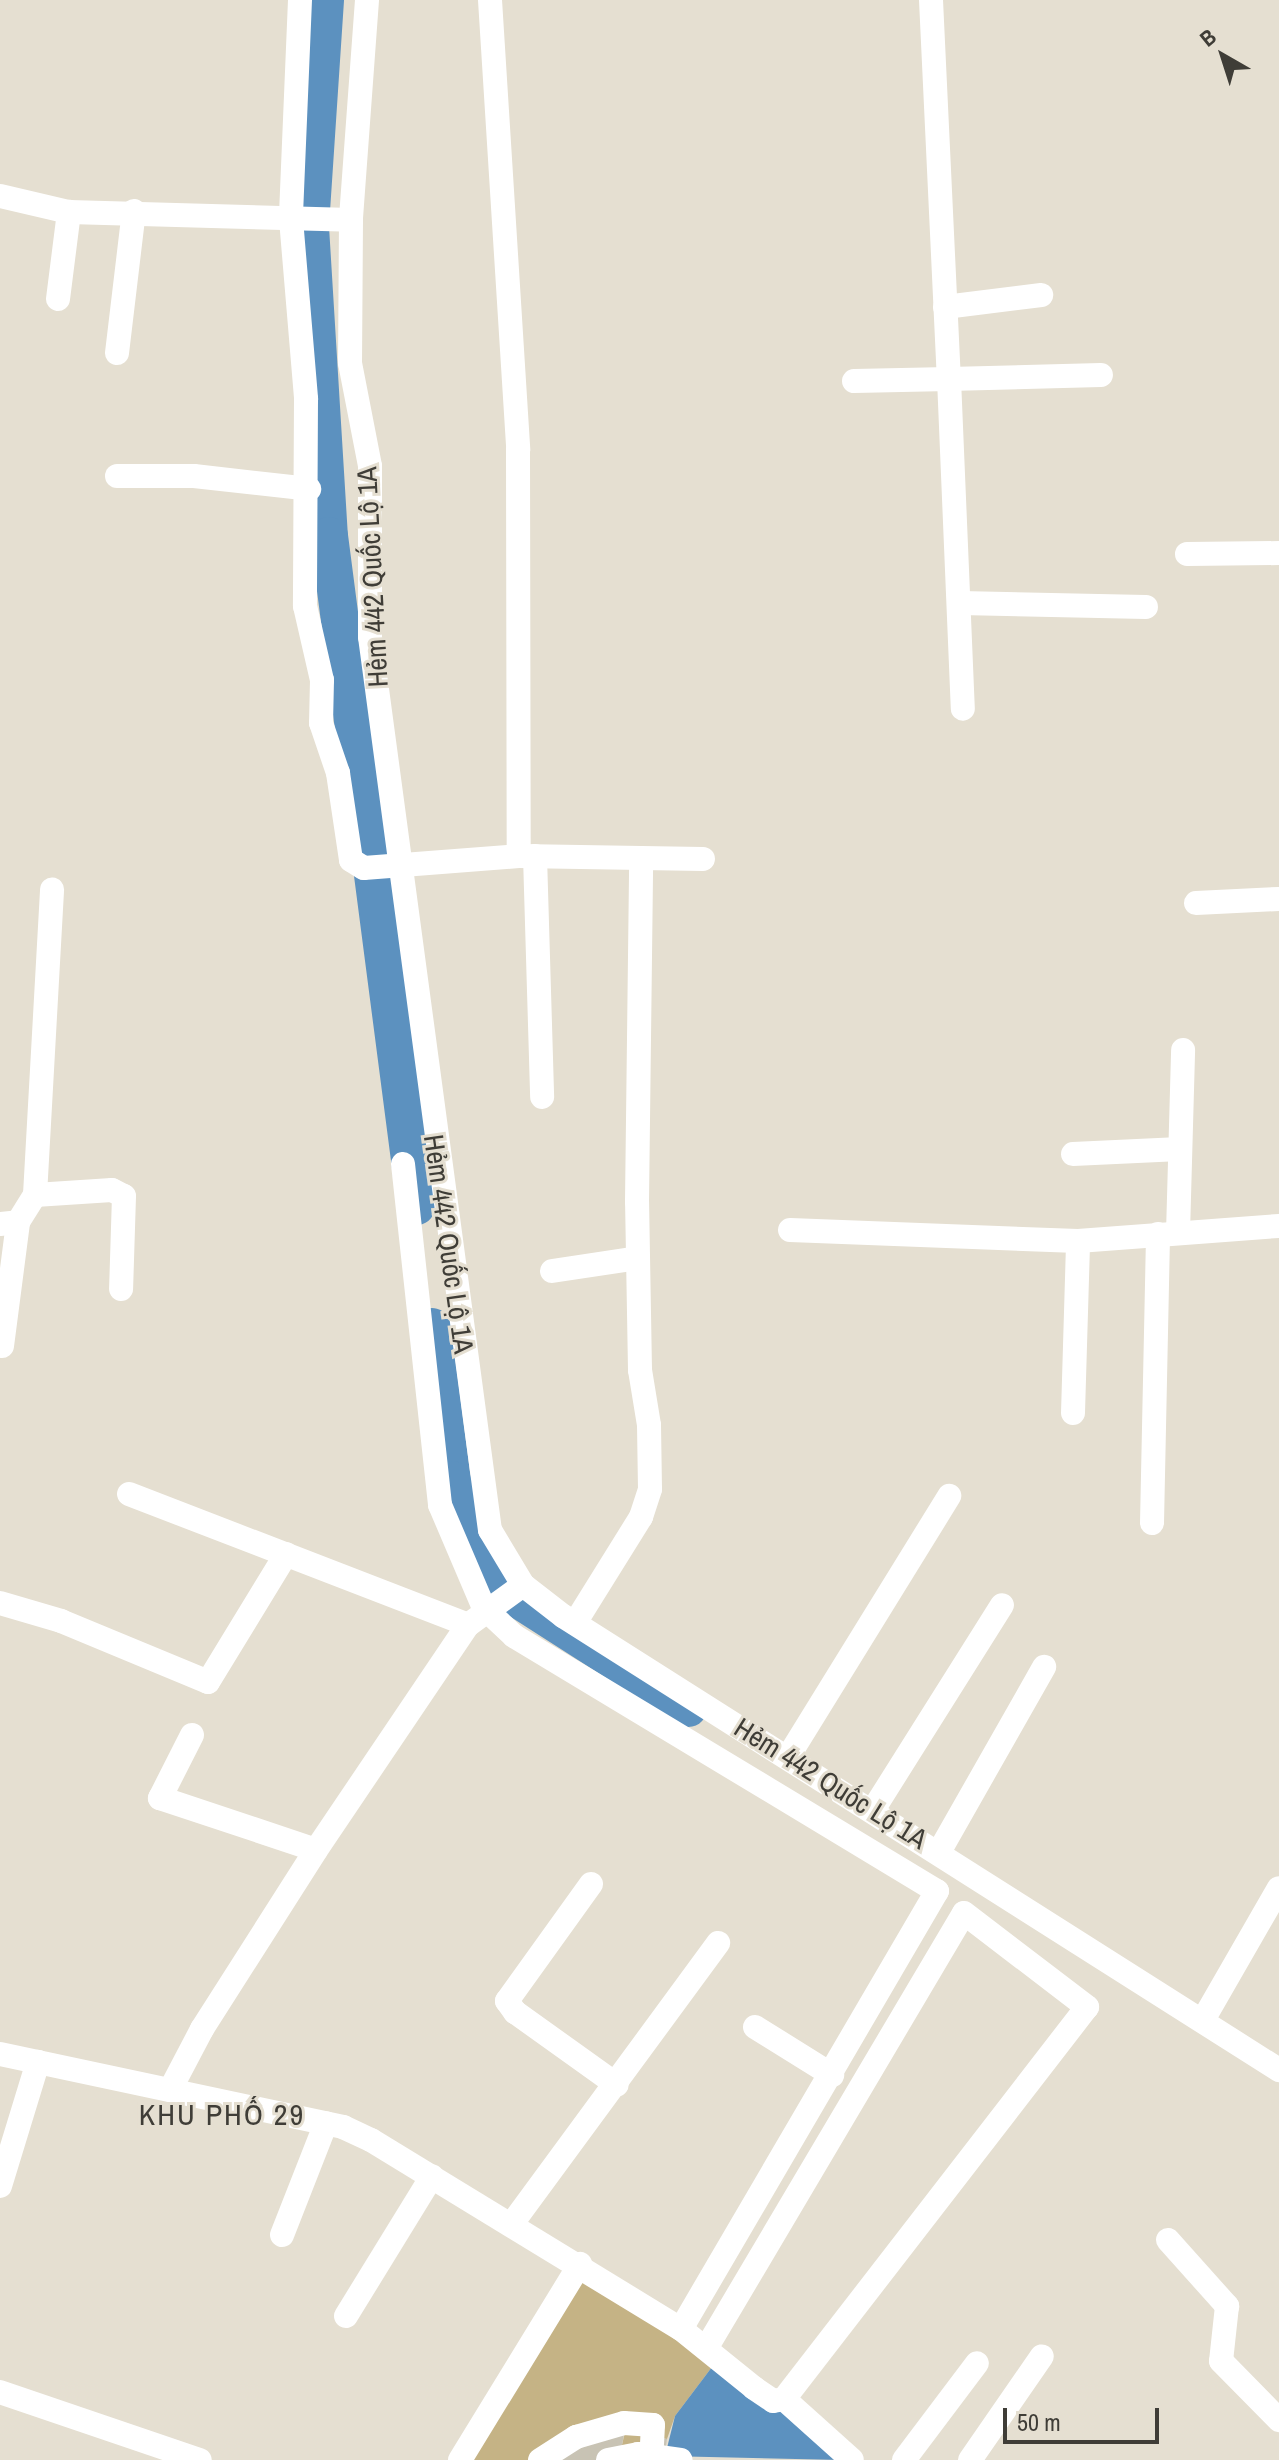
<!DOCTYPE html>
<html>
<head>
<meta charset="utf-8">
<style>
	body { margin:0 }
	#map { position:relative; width:1279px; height:2460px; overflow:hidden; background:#e5dfd1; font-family:"Archivo Narrow",sans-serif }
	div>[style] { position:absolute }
	.green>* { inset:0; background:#c5b385 }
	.water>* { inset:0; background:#5c91bf }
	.river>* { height:38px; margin:-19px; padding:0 19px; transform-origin:19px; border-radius:19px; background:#5c91bf }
	.building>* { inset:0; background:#c8c3b4 }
	.minor>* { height:24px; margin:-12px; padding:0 12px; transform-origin:12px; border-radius:12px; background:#fff }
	span { translate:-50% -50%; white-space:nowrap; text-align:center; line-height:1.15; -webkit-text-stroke:6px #e5dfd1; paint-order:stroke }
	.street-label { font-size:28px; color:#3f3d37 }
	.neighbourhood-label { font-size:30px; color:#3f3d37; letter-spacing:2px }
	.north { position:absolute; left:1183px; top:16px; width:80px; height:80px; -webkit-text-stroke:6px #e5dfd1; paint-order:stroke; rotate:321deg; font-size:22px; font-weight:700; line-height:32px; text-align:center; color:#3f3d37 }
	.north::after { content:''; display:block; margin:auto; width:28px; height:36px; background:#3f3d37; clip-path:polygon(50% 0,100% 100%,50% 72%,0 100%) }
	.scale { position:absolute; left:1003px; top:2408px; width:156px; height:36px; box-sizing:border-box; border:4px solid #3f3d37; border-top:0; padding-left:10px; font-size:24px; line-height:28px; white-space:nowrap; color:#3f3d37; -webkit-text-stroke:6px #e5dfd1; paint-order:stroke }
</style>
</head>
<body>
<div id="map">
	<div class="green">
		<i style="clip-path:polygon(580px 2271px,715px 2363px,675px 2416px,667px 2439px,644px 2435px,641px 2449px,622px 2445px,627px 2423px,540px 2460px,467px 2460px)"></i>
	</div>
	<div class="water">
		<i style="clip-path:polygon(715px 2363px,791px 2413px,841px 2460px,665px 2456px,675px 2416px)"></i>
	</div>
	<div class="river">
		<i style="left:325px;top:0;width:227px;rotate:93.8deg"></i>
		<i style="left:310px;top:227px;width:310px;rotate:86.5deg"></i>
		<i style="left:329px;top:536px;width:676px;rotate:82.6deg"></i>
		<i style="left:432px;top:1327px;width:154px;rotate:82.6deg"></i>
		<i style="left:452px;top:1480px;width:91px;rotate:73.4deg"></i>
		<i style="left:478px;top:1567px;width:45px;rotate:39.6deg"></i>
		<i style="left:513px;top:1596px;width:208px;rotate:32.6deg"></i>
	</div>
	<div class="building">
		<i style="clip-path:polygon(625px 2429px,622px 2445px,641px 2449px,643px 2435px,667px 2439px,664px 2460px,548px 2460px)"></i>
	</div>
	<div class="minor">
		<i style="left:300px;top:0;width:219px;rotate:92.4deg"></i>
		<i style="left:291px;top:219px;width:181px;rotate:85.2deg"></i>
		<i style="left:306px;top:399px;width:207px;rotate:90.3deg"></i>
		<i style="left:305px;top:606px;width:76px;rotate:77.1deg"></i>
		<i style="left:322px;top:680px;width:43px;rotate:91.3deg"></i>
		<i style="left:321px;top:723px;width:53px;rotate:71.2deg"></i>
		<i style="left:338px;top:773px;width:88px;rotate:81.5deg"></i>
		<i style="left:351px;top:860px;width:15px;rotate:32deg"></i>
		<i style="left:364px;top:868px;width:155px;rotate:-4.4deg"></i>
		<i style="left:519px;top:856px;width:184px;rotate:0.9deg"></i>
		<i style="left:367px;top:0;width:221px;rotate:94.2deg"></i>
		<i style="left:351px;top:220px;width:143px;rotate:90.4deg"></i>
		<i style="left:350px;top:363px;width:105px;rotate:79deg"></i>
		<i style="left:370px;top:466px;width:171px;rotate:90deg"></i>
		<i style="left:370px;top:637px;width:901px;rotate:82.35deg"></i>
		<i style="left:490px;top:1530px;width:64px;rotate:59deg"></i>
		<i style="left:523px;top:1585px;width:51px;rotate:37.8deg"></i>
		<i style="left:563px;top:1616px;width:848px;rotate:32.38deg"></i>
		<i style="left:490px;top:0;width:451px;rotate:86.4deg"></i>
		<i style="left:518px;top:450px;width:406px;rotate:89.9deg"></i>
		<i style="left:931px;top:0;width:379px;rotate:87.3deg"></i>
		<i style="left:949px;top:379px;width:152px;rotate:-1.5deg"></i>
		<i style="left:0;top:196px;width:71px;rotate:13.1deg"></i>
		<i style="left:69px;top:212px;width:282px;rotate:1.6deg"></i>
		<i style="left:58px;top:299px;width:88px;rotate:-82.8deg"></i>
		<i style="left:945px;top:307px;width:97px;rotate:-7.1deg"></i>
		<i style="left:117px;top:353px;width:143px;rotate:-83.2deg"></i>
		<i style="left:854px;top:381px;width:95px;rotate:-1.2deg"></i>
		<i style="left:949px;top:379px;width:330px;rotate:87.6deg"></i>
		<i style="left:117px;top:476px;width:77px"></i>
		<i style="left:194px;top:476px;width:116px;rotate:6.4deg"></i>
		<i style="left:1187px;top:554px;width:92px;rotate:-0.6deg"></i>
		<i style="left:960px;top:603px;width:186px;rotate:1.2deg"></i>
		<i style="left:535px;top:856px;width:241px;rotate:88.3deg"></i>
		<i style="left:1196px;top:903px;width:83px;rotate:-2.8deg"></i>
		<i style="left:1073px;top:1154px;width:107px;rotate:-2.7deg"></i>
		<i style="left:403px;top:1164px;width:343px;rotate:83.8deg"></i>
		<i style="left:440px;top:1505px;width:112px;rotate:66.9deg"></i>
		<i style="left:484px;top:1608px;width:41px;rotate:43deg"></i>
		<i style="left:514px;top:1636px;width:494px;rotate:31.1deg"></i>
		<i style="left:937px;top:1891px;width:507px;rotate:120.31deg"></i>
		<i style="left:35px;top:1195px;width:306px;rotate:-86.8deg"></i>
		<i style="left:0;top:1224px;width:18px;rotate:-6deg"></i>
		<i style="left:18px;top:1222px;width:32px;rotate:-58deg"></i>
		<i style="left:35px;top:1195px;width:77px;rotate:-3.7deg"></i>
		<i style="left:112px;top:1190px;width:13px;rotate:27deg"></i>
		<i style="left:124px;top:1196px;width:93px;rotate:91.8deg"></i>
		<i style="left:790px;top:1230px;width:288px;rotate:2.2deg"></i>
		<i style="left:1078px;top:1241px;width:202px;rotate:-4.3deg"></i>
		<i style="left:1178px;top:1233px;width:183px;rotate:-88.4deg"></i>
		<i style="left:552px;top:1271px;width:87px;rotate:-8.6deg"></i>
		<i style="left:2px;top:1346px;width:125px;rotate:-82.6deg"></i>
		<i style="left:1073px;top:1413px;width:172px;rotate:-88.3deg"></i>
		<i style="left:129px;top:1494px;width:363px;rotate:21.1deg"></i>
		<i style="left:1152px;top:1523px;width:289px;rotate:-88.8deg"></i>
		<i style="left:0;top:1603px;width:64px;rotate:16.4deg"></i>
		<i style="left:61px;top:1621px;width:159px;rotate:22.5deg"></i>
		<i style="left:208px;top:1682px;width:150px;rotate:-58.6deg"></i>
		<i style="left:575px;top:1623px;width:125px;rotate:-58.1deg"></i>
		<i style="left:641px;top:1517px;width:29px;rotate:-72deg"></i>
		<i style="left:650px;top:1489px;width:64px;rotate:-90.9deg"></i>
		<i style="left:649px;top:1425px;width:56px;rotate:-99.3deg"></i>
		<i style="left:640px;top:1370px;width:168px;rotate:-91deg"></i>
		<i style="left:637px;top:1202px;width:344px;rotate:-89.3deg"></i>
		<i style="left:192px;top:1735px;width:71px;rotate:116.9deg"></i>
		<i style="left:160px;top:1798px;width:164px;rotate:18.4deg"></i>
		<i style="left:788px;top:1757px;width:307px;rotate:-58.3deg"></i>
		<i style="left:873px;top:1810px;width:242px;rotate:-57.8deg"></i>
		<i style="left:939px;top:1852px;width:213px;rotate:-60.4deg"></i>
		<i style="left:591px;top:1884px;width:144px;rotate:125.7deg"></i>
		<i style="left:507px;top:2001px;width:14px;rotate:54deg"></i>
		<i style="left:515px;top:2012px;width:125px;rotate:35.6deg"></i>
		<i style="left:1203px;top:2020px;width:152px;rotate:-60.1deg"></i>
		<i style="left:755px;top:2027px;width:91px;rotate:31.9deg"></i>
		<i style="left:0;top:2054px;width:351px;rotate:12deg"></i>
		<i style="left:343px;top:2127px;width:31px;rotate:25deg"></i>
		<i style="left:371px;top:2140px;width:363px;rotate:31.4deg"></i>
		<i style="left:681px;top:2329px;width:94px;rotate:38.9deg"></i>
		<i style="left:754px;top:2388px;width:23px;rotate:34deg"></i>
		<i style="left:773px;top:2401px;width:11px;rotate:-10deg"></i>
		<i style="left:784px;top:2399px;width:91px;rotate:41.9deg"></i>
		<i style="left:170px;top:2090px;width:69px;rotate:-62.3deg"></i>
		<i style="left:202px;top:2029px;width:212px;rotate:-57.5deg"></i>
		<i style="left:316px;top:1850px;width:272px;rotate:-56deg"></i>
		<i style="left:468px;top:1625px;width:68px;rotate:-36deg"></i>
		<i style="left:0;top:2186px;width:130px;rotate:-73deg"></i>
		<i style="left:511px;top:2225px;width:350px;rotate:-53.7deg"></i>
		<i style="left:282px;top:2235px;width:120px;rotate:-68.6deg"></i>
		<i style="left:1168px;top:2240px;width:89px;rotate:48.2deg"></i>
		<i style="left:1227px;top:2306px;width:55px;rotate:96.2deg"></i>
		<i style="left:1221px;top:2361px;width:83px;rotate:45.5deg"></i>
		<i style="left:346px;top:2316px;width:164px;rotate:-58.4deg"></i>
		<i style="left:707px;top:2347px;width:504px;rotate:-59.37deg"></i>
		<i style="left:964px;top:1913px;width:155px;rotate:37.4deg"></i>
		<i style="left:1087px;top:2007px;width:495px;rotate:127.7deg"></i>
		<i style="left:0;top:2392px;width:211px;rotate:18.8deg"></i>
		<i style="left:460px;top:2460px;width:230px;rotate:-58.5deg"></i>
		<i style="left:540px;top:2460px;width:43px;rotate:-32.6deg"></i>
		<i style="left:576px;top:2437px;width:50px;rotate:-16.3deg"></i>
		<i style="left:624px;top:2423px;width:29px;rotate:4deg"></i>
		<i style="left:653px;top:2425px;width:35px;rotate:93deg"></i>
		<i style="left:608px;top:2460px;width:31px;rotate:-11deg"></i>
		<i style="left:638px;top:2454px;width:43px;rotate:7.9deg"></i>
		<i style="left:904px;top:2460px;width:121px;rotate:-53deg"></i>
		<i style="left:970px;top:2460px;width:126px;rotate:-55.3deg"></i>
	</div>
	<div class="street-label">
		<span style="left:372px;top:577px;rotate:-93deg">Hẻm 442 Quốc Lộ 1A</span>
		<span style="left:449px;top:1244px;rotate:82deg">Hẻm 442 Quốc Lộ 1A</span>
		<span style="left:831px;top:1783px;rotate:32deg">Hẻm 442 Quốc Lộ 1A</span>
	</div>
	<div class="neighbourhood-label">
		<span style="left:222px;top:2114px">KHU PHỐ 29</span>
	</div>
	<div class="north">B</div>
	<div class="scale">50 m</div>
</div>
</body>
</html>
